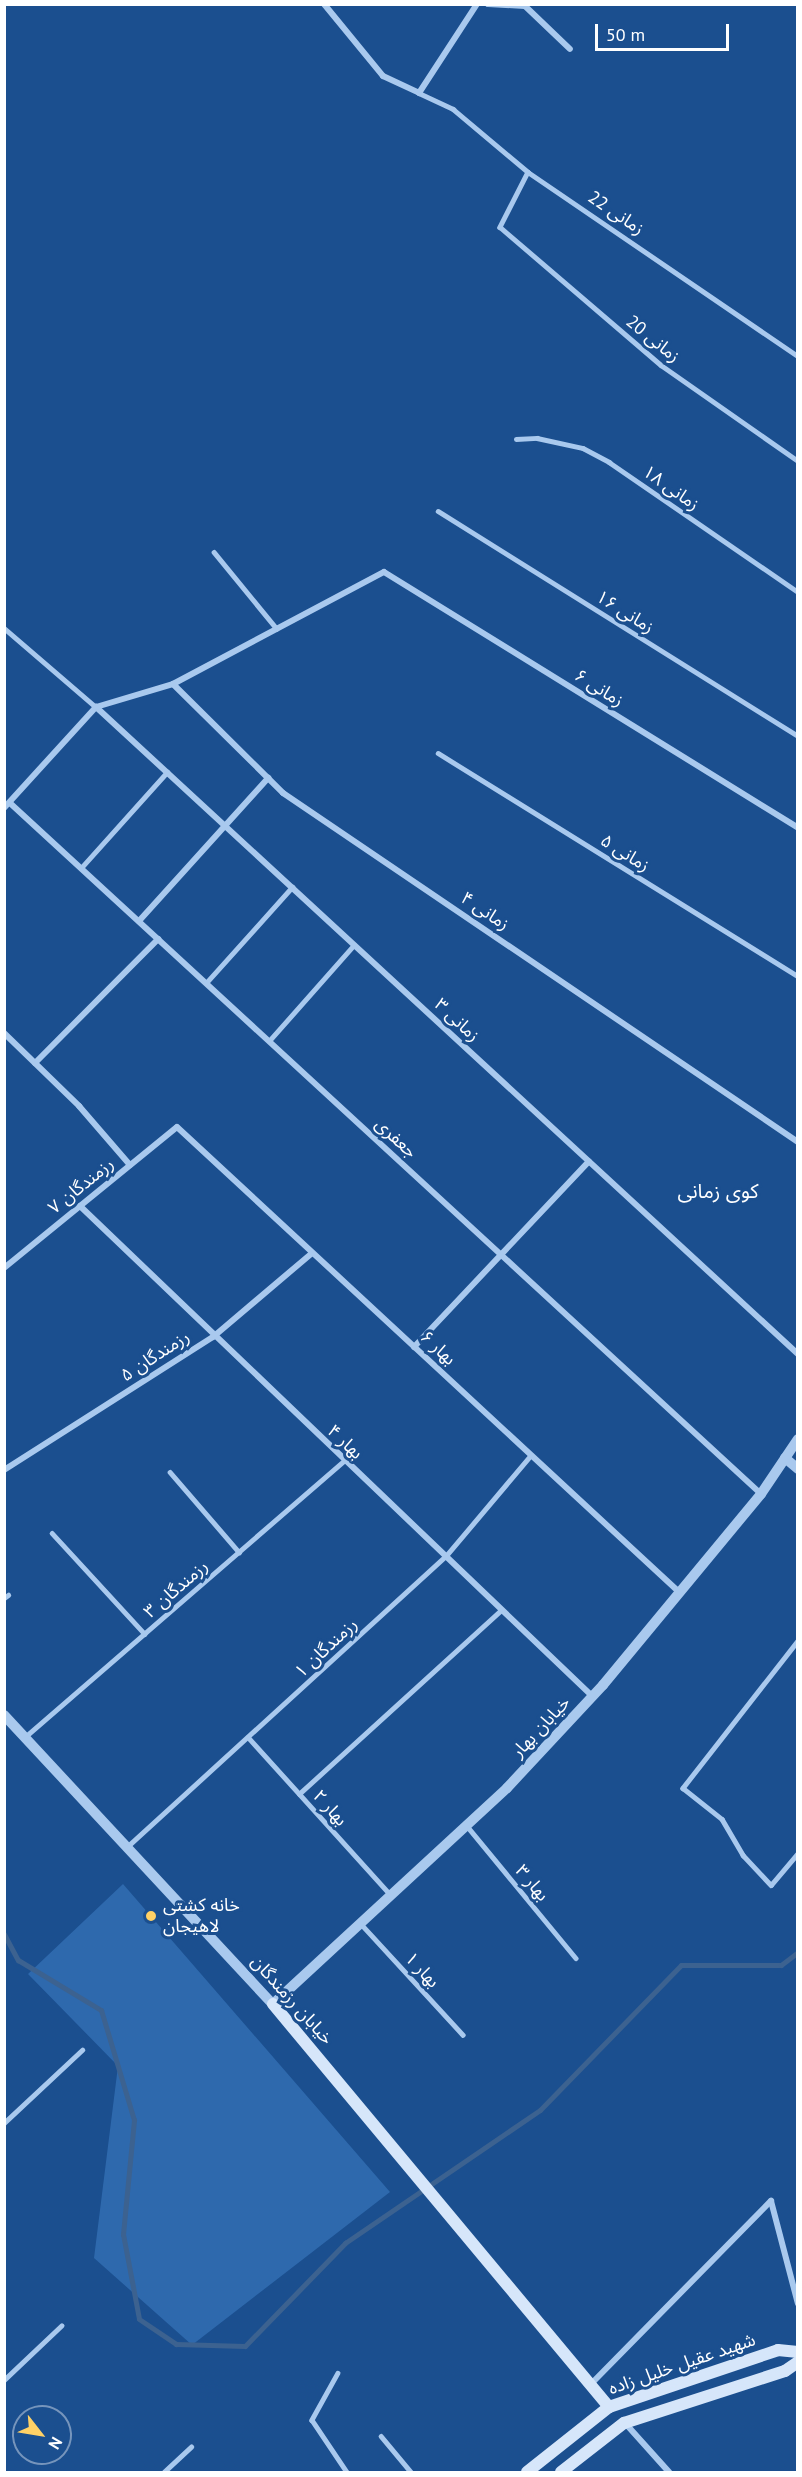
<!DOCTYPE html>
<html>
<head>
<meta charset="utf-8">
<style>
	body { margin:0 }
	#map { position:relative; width:802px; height:2477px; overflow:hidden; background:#1b4f8f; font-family:"PT Sans","Noto Sans Arabic",sans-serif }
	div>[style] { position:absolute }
	.green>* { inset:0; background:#2e69ad }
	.stream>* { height:5px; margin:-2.5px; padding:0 2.5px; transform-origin:2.5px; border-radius:2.5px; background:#3c6290 }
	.service>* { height:4.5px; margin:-2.25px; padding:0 2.25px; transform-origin:2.25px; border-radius:2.25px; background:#a9c9ee }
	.minor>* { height:6px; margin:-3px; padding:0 3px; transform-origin:3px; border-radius:3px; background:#a9c9ee }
	.tertiary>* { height:10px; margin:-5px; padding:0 5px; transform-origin:5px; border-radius:5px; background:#a9c9ee }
	.secondary>* { height:12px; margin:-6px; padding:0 6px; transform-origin:6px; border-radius:6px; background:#d6e6fa }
	.dots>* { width:16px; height:16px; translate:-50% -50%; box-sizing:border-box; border:3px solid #1b4f8f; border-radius:50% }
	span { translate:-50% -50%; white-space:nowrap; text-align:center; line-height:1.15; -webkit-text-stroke:6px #1b4f8f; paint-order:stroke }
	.street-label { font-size:18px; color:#fff }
	.poi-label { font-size:18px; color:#fff }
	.left { translate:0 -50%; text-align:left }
	.neighbourhood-label { font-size:20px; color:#fff }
	.frame { position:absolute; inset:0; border:6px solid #fff; pointer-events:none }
	.north { position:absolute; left:12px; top:2405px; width:60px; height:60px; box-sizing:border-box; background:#1b4f8f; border:2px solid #7695bc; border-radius:50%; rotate:121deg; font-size:16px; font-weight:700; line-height:24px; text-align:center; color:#fff }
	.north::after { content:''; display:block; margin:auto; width:21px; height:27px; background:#ffd166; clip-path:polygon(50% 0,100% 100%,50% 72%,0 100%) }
	.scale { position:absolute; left:595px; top:24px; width:134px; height:27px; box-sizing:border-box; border:3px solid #fff; border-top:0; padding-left:8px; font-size:18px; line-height:21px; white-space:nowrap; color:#fff; -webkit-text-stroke:4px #1b4f8f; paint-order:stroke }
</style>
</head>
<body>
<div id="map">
	<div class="green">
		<i style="clip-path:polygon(123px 1884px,390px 2192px,192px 2345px,94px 2258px,118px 2066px,28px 1974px)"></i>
	</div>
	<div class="stream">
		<i style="left:4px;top:1934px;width:30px;rotate:62deg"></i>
		<i style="left:18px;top:1960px;width:97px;rotate:31.1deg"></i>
		<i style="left:101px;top:2010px;width:115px;rotate:73.3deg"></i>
		<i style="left:134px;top:2120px;width:115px;rotate:95.5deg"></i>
		<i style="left:123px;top:2234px;width:86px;rotate:79.3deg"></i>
		<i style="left:139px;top:2319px;width:45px;rotate:34deg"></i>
		<i style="left:176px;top:2344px;width:69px;rotate:1.7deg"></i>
		<i style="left:245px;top:2346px;width:144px;rotate:-45.8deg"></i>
		<i style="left:345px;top:2243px;width:236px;rotate:-34.3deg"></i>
		<i style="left:540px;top:2110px;width:202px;rotate:-45.8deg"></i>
		<i style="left:681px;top:1965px;width:100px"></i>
		<i style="left:781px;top:1965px;width:21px;rotate:-37deg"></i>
	</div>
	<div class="service">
		<i style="left:419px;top:93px;width:38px;rotate:25deg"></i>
		<i style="left:453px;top:109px;width:98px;rotate:40deg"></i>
		<i style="left:528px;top:172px;width:327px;rotate:34.3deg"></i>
		<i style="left:528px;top:172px;width:62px;rotate:117deg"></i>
		<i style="left:500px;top:227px;width:212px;rotate:40.6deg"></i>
		<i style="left:661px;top:365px;width:167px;rotate:35deg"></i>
		<i style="left:516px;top:439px;width:21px;rotate:-3deg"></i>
		<i style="left:537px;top:438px;width:47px;rotate:12.3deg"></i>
		<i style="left:583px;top:448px;width:30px;rotate:28deg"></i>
		<i style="left:609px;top:462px;width:229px;rotate:34.5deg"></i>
		<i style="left:438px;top:511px;width:425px;rotate:32deg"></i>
		<i style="left:214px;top:552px;width:99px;rotate:50.7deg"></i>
		<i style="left:4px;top:628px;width:121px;rotate:40.7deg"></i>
		<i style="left:438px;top:753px;width:423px;rotate:31.8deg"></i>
		<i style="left:81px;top:868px;width:129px;rotate:-48.1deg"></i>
		<i style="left:206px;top:983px;width:129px;rotate:-48.1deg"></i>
		<i style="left:269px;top:1041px;width:128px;rotate:-48.5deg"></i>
		<i style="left:170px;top:1472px;width:106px;rotate:49.2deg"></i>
		<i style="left:52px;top:1533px;width:137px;rotate:47.4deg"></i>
		<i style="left:4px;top:1598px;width:5px;rotate:-37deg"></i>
		<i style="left:798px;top:1641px;width:187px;rotate:128deg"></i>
		<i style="left:683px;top:1788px;width:50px;rotate:38.5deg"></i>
		<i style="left:722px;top:1819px;width:42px;rotate:59.7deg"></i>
		<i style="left:743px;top:1855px;width:41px;rotate:47deg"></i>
		<i style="left:771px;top:1885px;width:42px;rotate:-49.8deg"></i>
		<i style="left:25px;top:1737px;width:422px;rotate:-40.9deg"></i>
		<i style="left:248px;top:1737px;width:213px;rotate:47.9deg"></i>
		<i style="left:299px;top:1794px;width:273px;rotate:-42.3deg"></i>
		<i style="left:467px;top:1826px;width:171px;rotate:50.5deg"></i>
		<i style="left:128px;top:1846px;width:429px;rotate:-42.4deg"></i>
		<i style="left:445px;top:1557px;width:133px;rotate:-49.9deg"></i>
		<i style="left:362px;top:1925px;width:149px;rotate:47.4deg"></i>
		<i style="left:4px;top:2123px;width:107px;rotate:-43.1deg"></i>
		<i style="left:338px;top:2373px;width:54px;rotate:119deg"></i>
		<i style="left:312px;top:2420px;width:63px;rotate:56.1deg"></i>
		<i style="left:4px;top:2380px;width:79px;rotate:-43.5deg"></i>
		<i style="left:381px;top:2436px;width:47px;rotate:50.2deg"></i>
		<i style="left:164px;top:2472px;width:37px;rotate:-43deg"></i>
	</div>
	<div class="minor">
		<i style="left:324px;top:4px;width:93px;rotate:50.7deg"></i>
		<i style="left:383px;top:76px;width:40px;rotate:25deg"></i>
		<i style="left:419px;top:93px;width:106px;rotate:-56.9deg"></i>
		<i style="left:488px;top:4px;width:37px;rotate:3deg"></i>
		<i style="left:525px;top:6px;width:62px;rotate:43.7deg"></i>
		<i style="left:173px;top:684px;width:155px;rotate:44.7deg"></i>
		<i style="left:283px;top:793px;width:622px;rotate:34.12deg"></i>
		<i style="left:96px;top:707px;width:955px;rotate:42.67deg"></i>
		<i style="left:11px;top:804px;width:1019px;rotate:42.61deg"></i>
		<i style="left:4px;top:808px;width:137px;rotate:-47.7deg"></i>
		<i style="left:96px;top:707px;width:80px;rotate:-16.6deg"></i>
		<i style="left:173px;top:684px;width:239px;rotate:-28deg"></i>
		<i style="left:384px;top:572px;width:487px;rotate:31.7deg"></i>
		<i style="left:139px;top:921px;width:193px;rotate:-47.9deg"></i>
		<i style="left:4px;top:1033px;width:105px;rotate:44.2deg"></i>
		<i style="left:79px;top:1106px;width:78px;rotate:49.2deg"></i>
		<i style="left:35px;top:1063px;width:175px;rotate:-45.2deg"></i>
		<i style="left:80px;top:1206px;width:709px;rotate:43.74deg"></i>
		<i style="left:4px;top:1268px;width:223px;rotate:-39.2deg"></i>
		<i style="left:177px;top:1127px;width:684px;rotate:42.81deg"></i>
		<i style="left:414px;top:1347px;width:255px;rotate:-46.7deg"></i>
		<i style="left:4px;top:1470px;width:248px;rotate:-32.5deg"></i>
		<i style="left:213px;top:1337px;width:130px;rotate:-40.3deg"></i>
		<i style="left:591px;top:2384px;width:257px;rotate:-45.5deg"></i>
		<i style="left:771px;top:2201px;width:106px;rotate:75.3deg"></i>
		<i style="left:625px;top:2423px;width:66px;rotate:48.1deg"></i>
	</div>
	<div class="tertiary">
		<i style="left:785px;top:1458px;width:17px;rotate:40deg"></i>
		<i style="left:4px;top:1715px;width:395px;rotate:47.1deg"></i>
		<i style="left:273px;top:2004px;width:318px;rotate:-42.7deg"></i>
		<i style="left:507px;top:1788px;width:141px;rotate:-47deg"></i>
		<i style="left:603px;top:1685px;width:248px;rotate:-50.4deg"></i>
		<i style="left:761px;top:1494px;width:66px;rotate:-56.1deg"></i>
	</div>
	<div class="secondary">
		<i style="left:273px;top:2004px;width:525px;rotate:50.18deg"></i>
		<i style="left:527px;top:2472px;width:105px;rotate:-38.4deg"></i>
		<i style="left:609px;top:2407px;width:178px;rotate:-18.6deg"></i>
		<i style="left:778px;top:2350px;width:20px;rotate:6deg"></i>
		<i style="left:561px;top:2472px;width:80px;rotate:-37.9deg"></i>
		<i style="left:624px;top:2423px;width:169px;rotate:-17.9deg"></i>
		<i style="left:785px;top:2371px;width:16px;rotate:-35deg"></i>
	</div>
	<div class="dots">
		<i style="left:151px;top:1916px;background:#ffd166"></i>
	</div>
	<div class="street-label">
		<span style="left:616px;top:213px;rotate:34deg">زمانی 22</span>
		<span style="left:653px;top:339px;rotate:39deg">زمانی 20</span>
		<span style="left:671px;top:488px;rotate:35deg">زمانی ۱۸</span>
		<span style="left:625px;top:612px;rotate:32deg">زمانی ۱۶</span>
		<span style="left:599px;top:688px;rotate:32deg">زمانی ۶</span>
		<span style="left:625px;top:853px;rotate:32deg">زمانی ۵</span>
		<span style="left:485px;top:911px;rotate:34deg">زمانی ۴</span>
		<span style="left:457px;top:1020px;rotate:43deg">زمانی ۳</span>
		<span style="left:396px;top:1138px;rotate:43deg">جعفری</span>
		<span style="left:81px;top:1186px;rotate:-39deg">رزمندگان ۷</span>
		<span style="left:438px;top:1348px;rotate:43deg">بهار ۶</span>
		<span style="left:155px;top:1356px;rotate:-33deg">رزمندگان ۵</span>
		<span style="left:345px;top:1442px;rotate:43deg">بهار ۴</span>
		<span style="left:176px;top:1589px;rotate:-41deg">رزمندگان ۳</span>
		<span style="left:326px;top:1648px;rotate:-43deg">رزمندگان ۱</span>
		<span style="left:541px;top:1727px;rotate:-47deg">خیابان بهار</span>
		<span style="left:330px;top:1808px;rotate:48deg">بهار ۲</span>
		<span style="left:532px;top:1883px;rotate:50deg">بهار ۳</span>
		<span style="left:422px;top:1970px;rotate:47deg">بهار ۱</span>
		<span style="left:292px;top:2000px;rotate:48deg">خیابان رزمندگان</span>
		<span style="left:682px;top:2364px;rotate:-19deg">شهید عقیل خلیل زاده</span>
	</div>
	<div class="poi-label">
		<span class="left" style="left:163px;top:1916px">خانه کشتی<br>لاهیجان</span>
	</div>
	<div class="neighbourhood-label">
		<span style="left:718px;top:1191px">کوی زمانی</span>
	</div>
	<div class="frame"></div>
	<div class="north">N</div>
	<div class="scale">50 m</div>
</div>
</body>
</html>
